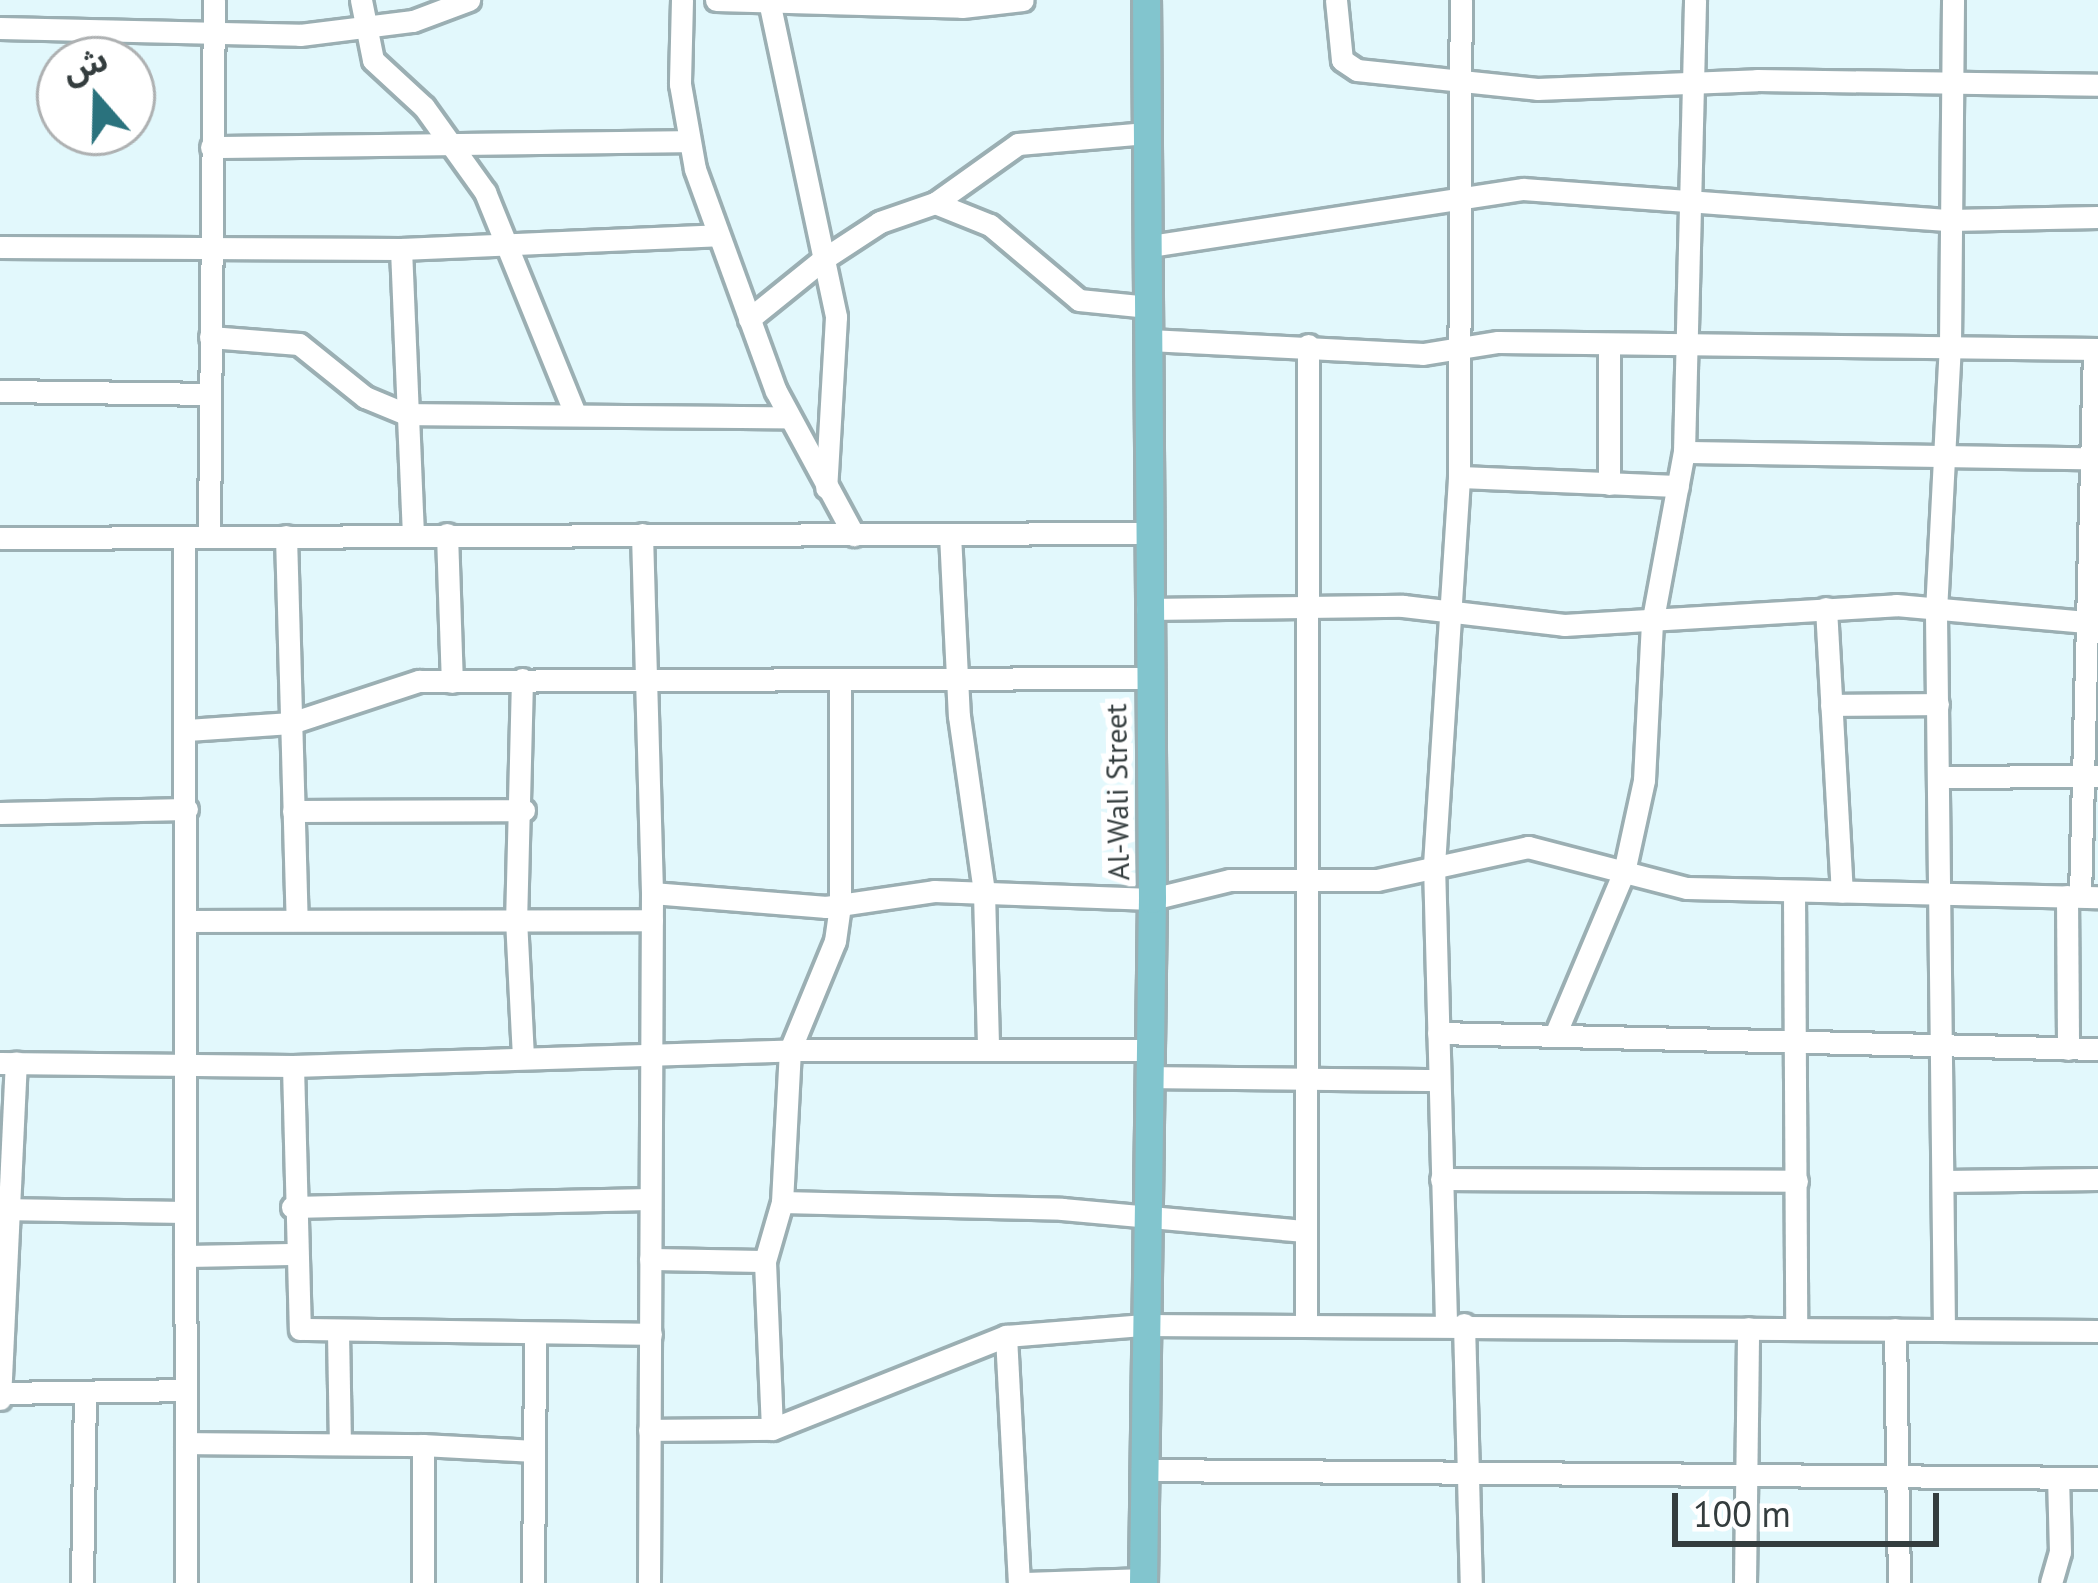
<!DOCTYPE html>
<html>
<head>
<meta charset="utf-8">
<style>
	body { margin:0 }
	#map { position:relative; width:2098px; height:1583px; overflow:hidden; background:#e2f8fc; font-family:"PT Sans","Noto Sans Arabic",sans-serif }
	div>[style] { position:absolute }
	.roads { filter:drop-shadow(3px 0 #9bafb3) drop-shadow(-3px 0 #9bafb3) drop-shadow(0 3px #9bafb3) drop-shadow(0 -3px #9bafb3) }
	.minor>* { height:21px; margin:-10.5px; padding:0 10.5px; transform-origin:10.5px; border-radius:10.5px; background:#fff }
	.major>* { height:27px; margin:-13.5px; padding:0 13.5px; transform-origin:13.5px; border-radius:13.5px; background:#82c5ce }
	span { translate:-50% -50%; white-space:nowrap; text-align:center; line-height:1.15; -webkit-text-stroke:12px #fff; paint-order:stroke }
	.street-label { font-size:30px; color:#343d3e }
	.north { position:absolute; left:36px; top:36px; width:120px; height:120px; box-sizing:border-box; background:#fff; border:3px solid #aeb1b2; border-radius:50%; rotate:340deg; font-size:33px; font-weight:700; line-height:48px; text-align:center; color:#343d3e }
	.north::after { content:''; display:block; margin:auto; width:42px; height:54px; background:#2a727d; clip-path:polygon(50% 0,100% 100%,50% 72%,0 100%) }
	.scale { position:absolute; left:1672px; top:1493px; width:267px; height:54px; box-sizing:border-box; border:6px solid #343d3e; border-top:0; padding-left:15px; font-size:36px; line-height:42px; white-space:nowrap; color:#343d3e; -webkit-text-stroke:9px #fff; paint-order:stroke }
</style>
</head>
<body>
<div id="map">
	<div class="roads">
		<div class="minor">
			<i style="left:361px;top:0;width:61px;rotate:78.7deg"></i>
			<i style="left:373px;top:60px;width:69px;rotate:42.7deg"></i>
			<i style="left:424px;top:107px;width:105px;rotate:54.3deg"></i>
			<i style="left:485px;top:192px;width:234px;rotate:67.9deg"></i>
			<i style="left:682px;top:0;width:84px;rotate:91.4deg"></i>
			<i style="left:680px;top:84px;width:86px;rotate:80deg"></i>
			<i style="left:695px;top:169px;width:236px;rotate:70deg"></i>
			<i style="left:776px;top:391px;width:164px;rotate:61.6deg"></i>
			<i style="left:716px;top:0;width:246px;rotate:1.6deg"></i>
			<i style="left:962px;top:7px;width:61px;rotate:-6.5deg"></i>
			<i style="left:1336px;top:0;width:60px;rotate:84.3deg"></i>
			<i style="left:1342px;top:60px;width:18px;rotate:34deg"></i>
			<i style="left:1357px;top:70px;width:181px;rotate:6deg"></i>
			<i style="left:1537px;top:89px;width:220px;rotate:-2.3deg"></i>
			<i style="left:1757px;top:80px;width:341px;rotate:0.8deg"></i>
			<i style="left:769px;top:1px;width:323px;rotate:78deg"></i>
			<i style="left:836px;top:317px;width:171px;rotate:93.3deg"></i>
			<i style="left:0;top:28px;width:300px;rotate:1.3deg"></i>
			<i style="left:300px;top:35px;width:114px;rotate:-7.1deg"></i>
			<i style="left:413px;top:21px;width:60px;rotate:-20.6deg"></i>
			<i style="left:211px;top:147px;width:477px;rotate:-0.7deg"></i>
			<i style="left:935px;top:203px;width:59px;rotate:21.8deg"></i>
			<i style="left:990px;top:225px;width:116px;rotate:40.1deg"></i>
			<i style="left:1079px;top:300px;width:70px;rotate:5.7deg"></i>
			<i style="left:1150px;top:246px;width:377px;rotate:-8.7deg"></i>
			<i style="left:1523px;top:189px;width:428px;rotate:4.2deg"></i>
			<i style="left:1950px;top:220px;width:148px;rotate:-1.2deg"></i>
			<i style="left:0;top:247px;width:401px;rotate:0.3deg"></i>
			<i style="left:401px;top:249px;width:317px;rotate:-2.5deg"></i>
			<i style="left:401px;top:249px;width:285px;rotate:87.6deg"></i>
			<i style="left:749px;top:319px;width:94px;rotate:-38.9deg"></i>
			<i style="left:822px;top:260px;width:69px;rotate:-33.2deg"></i>
			<i style="left:880px;top:222px;width:58px;rotate:-19.1deg"></i>
			<i style="left:935px;top:203px;width:102px;rotate:-35.4deg"></i>
			<i style="left:1018px;top:144px;width:129px;rotate:-4.9deg"></i>
			<i style="left:210px;top:337px;width:89px;rotate:4.5deg"></i>
			<i style="left:299px;top:344px;width:85px;rotate:38.8deg"></i>
			<i style="left:365px;top:397px;width:44px;rotate:22.5deg"></i>
			<i style="left:406px;top:414px;width:381px;rotate:0.5deg"></i>
			<i style="left:1149px;top:340px;width:274px;rotate:2.9deg"></i>
			<i style="left:1423px;top:354px;width:76px;rotate:-9.1deg"></i>
			<i style="left:1498px;top:342px;width:600px;rotate:0.67deg"></i>
			<i style="left:0;top:391px;width:208px;rotate:0.8deg"></i>
			<i style="left:1684px;top:452px;width:403px;rotate:0.9deg"></i>
			<i style="left:1459px;top:477px;width:219px;rotate:2.4deg"></i>
			<i style="left:1609px;top:484px;width:138px;rotate:-90deg"></i>
			<i style="left:447px;top:534px;width:148px;rotate:88.1deg"></i>
			<i style="left:642px;top:534px;width:359px;rotate:88.4deg"></i>
			<i style="left:652px;top:893px;width:690px;rotate:90.25deg"></i>
			<i style="left:950px;top:534px;width:182px;rotate:87.2deg"></i>
			<i style="left:959px;top:716px;width:178px;rotate:81.9deg"></i>
			<i style="left:984px;top:892px;width:155px;rotate:88.5deg"></i>
			<i style="left:286px;top:536px;width:384px;rotate:88.4deg"></i>
			<i style="left:209px;top:537px;width:537px;rotate:-89.47deg"></i>
			<i style="left:0;top:538px;width:1146px;rotate:-0.25deg"></i>
			<i style="left:184px;top:538px;width:1045px;rotate:89.89deg"></i>
			<i style="left:1826px;top:608px;width:284px;rotate:86.8deg"></i>
			<i style="left:1147px;top:609px;width:256px;rotate:-0.7deg"></i>
			<i style="left:1403px;top:606px;width:162px;rotate:6.7deg"></i>
			<i style="left:1564px;top:625px;width:333px;rotate:-3.4deg"></i>
			<i style="left:1896px;top:605px;width:191px;rotate:5.1deg"></i>
			<i style="left:522px;top:679px;width:240px;rotate:91.4deg"></i>
			<i style="left:516px;top:919px;width:137px;rotate:87.1deg"></i>
			<i style="left:1831px;top:705px;width:107px;rotate:-0.5deg"></i>
			<i style="left:187px;top:730px;width:104px;rotate:-3.9deg"></i>
			<i style="left:291px;top:723px;width:135px;rotate:-18.2deg"></i>
			<i style="left:419px;top:681px;width:729px;rotate:-0.24deg"></i>
			<i style="left:1939px;top:777px;width:159px;rotate:-0.4deg"></i>
			<i style="left:293px;top:811px;width:231px;rotate:-0.2deg"></i>
			<i style="left:0;top:813px;width:187px;rotate:-1.2deg"></i>
			<i style="left:1794px;top:892px;width:436px;rotate:89.7deg"></i>
			<i style="left:652px;top:893px;width:175px;rotate:4.6deg"></i>
			<i style="left:826px;top:907px;width:109px;rotate:-8.4deg"></i>
			<i style="left:934px;top:891px;width:218px;rotate:2.1deg"></i>
			<i style="left:1152px;top:899px;width:80px;rotate:-13.7deg"></i>
			<i style="left:1230px;top:880px;width:147px"></i>
			<i style="left:1377px;top:880px;width:155px;rotate:-12.3deg"></i>
			<i style="left:1528px;top:847px;width:164px;rotate:14.5deg"></i>
			<i style="left:1687px;top:888px;width:411px;rotate:1.3deg"></i>
			<i style="left:2067px;top:896px;width:153px;rotate:89.6deg"></i>
			<i style="left:2080px;top:896px;width:547px;rotate:-88.53deg"></i>
			<i style="left:187px;top:921px;width:465px;rotate:-0.1deg"></i>
			<i style="left:1438px;top:1033px;width:660px;rotate:1.39deg"></i>
			<i style="left:1555px;top:1035px;width:177px;rotate:-67.1deg"></i>
			<i style="left:1624px;top:872px;width:94px;rotate:-77.7deg"></i>
			<i style="left:1644px;top:780px;width:156px;rotate:-87.1deg"></i>
			<i style="left:1652px;top:624px;width:175px;rotate:-79.5deg"></i>
			<i style="left:1684px;top:452px;width:452px;rotate:-88.6deg"></i>
			<i style="left:0;top:1063px;width:293px;rotate:0.6deg"></i>
			<i style="left:293px;top:1066px;width:497px;rotate:-1.8deg"></i>
			<i style="left:790px;top:1050px;width:361px"></i>
			<i style="left:293px;top:1066px;width:263px;rotate:88.5deg"></i>
			<i style="left:300px;top:1329px;width:351px;rotate:0.8deg"></i>
			<i style="left:1151px;top:1077px;width:288px;rotate:0.6deg"></i>
			<i style="left:1441px;top:1179px;width:356px;rotate:0.3deg"></i>
			<i style="left:1943px;top:1181px;width:155px;rotate:-0.7deg"></i>
			<i style="left:782px;top:1202px;width:280px;rotate:1.4deg"></i>
			<i style="left:1062px;top:1209px;width:244px;rotate:5.2deg"></i>
			<i style="left:292px;top:1207px;width:358px;rotate:-1.3deg"></i>
			<i style="left:0;top:1209px;width:185px;rotate:0.9deg"></i>
			<i style="left:185px;top:1256px;width:108px;rotate:-1.1deg"></i>
			<i style="left:650px;top:1259px;width:115px;rotate:1deg"></i>
			<i style="left:1306px;top:1321px;width:976px;rotate:-89.88deg"></i>
			<i style="left:1446px;top:1322px;width:457px;rotate:-91.5deg"></i>
			<i style="left:1434px;top:865px;width:389px;rotate:-86.3deg"></i>
			<i style="left:1459px;top:477px;width:477px;rotate:-89.8deg"></i>
			<i style="left:1464px;top:1324px;width:259px;rotate:88.5deg"></i>
			<i style="left:1895px;top:1329px;width:254px;rotate:89.1deg"></i>
			<i style="left:1944px;top:1330px;width:719px;rotate:-90.64deg"></i>
			<i style="left:1936px;top:611px;width:265px;rotate:-87deg"></i>
			<i style="left:1950px;top:346px;width:346px;rotate:-89.5deg"></i>
			<i style="left:338px;top:1332px;width:110px;rotate:89deg"></i>
			<i style="left:1006px;top:1336px;width:247px;rotate:87deg"></i>
			<i style="left:0;top:1393px;width:185px;rotate:-0.9deg"></i>
			<i style="left:0;top:1399px;width:337px;rotate:-87.3deg"></i>
			<i style="left:772px;top:1429px;width:168px;rotate:-92.4deg"></i>
			<i style="left:765px;top:1261px;width:61px;rotate:-73.9deg"></i>
			<i style="left:782px;top:1202px;width:152px;rotate:-87deg"></i>
			<i style="left:790px;top:1050px;width:118px;rotate:-67.6deg"></i>
			<i style="left:835px;top:941px;width:35px;rotate:-82deg"></i>
			<i style="left:840px;top:906px;width:227px;rotate:-90deg"></i>
			<i style="left:649px;top:1430px;width:123px;rotate:-0.5deg"></i>
			<i style="left:772px;top:1429px;width:252px;rotate:-21.7deg"></i>
			<i style="left:1006px;top:1336px;width:136px;rotate:-4.6deg"></i>
			<i style="left:1142px;top:1325px;width:956px;rotate:0.36deg"></i>
			<i style="left:186px;top:1443px;width:237px;rotate:0.5deg"></i>
			<i style="left:423px;top:1445px;width:138px;rotate:90deg"></i>
			<i style="left:423px;top:1445px;width:111px;rotate:3.1deg"></i>
			<i style="left:1143px;top:1470px;width:955px;rotate:0.48deg"></i>
			<i style="left:82px;top:1583px;width:191px;rotate:-89.1deg"></i>
			<i style="left:533px;top:1583px;width:249px;rotate:-89.5deg"></i>
			<i style="left:1028px;top:1583px;width:115px;rotate:-2deg"></i>
			<i style="left:1745px;top:1583px;width:255px;rotate:-89.3deg"></i>
			<i style="left:2051px;top:1583px;width:32px;rotate:-74deg"></i>
			<i style="left:2060px;top:1552px;width:74px;rotate:-91.5deg"></i>
		</div>
		<div class="major">
			<i style="left:1143px;top:1583px;width:684px;rotate:-89.25deg"></i>
			<i style="left:1152px;top:899px;width:899px;rotate:-90.38deg"></i>
		</div>
	</div>
	<div class="street-label">
		<span style="left:1117px;top:792px;rotate:-91deg">Al-Wali Street</span>
	</div>
	<div class="north">ش</div>
	<div class="scale">100 m</div>
</div>
</body>
</html>
